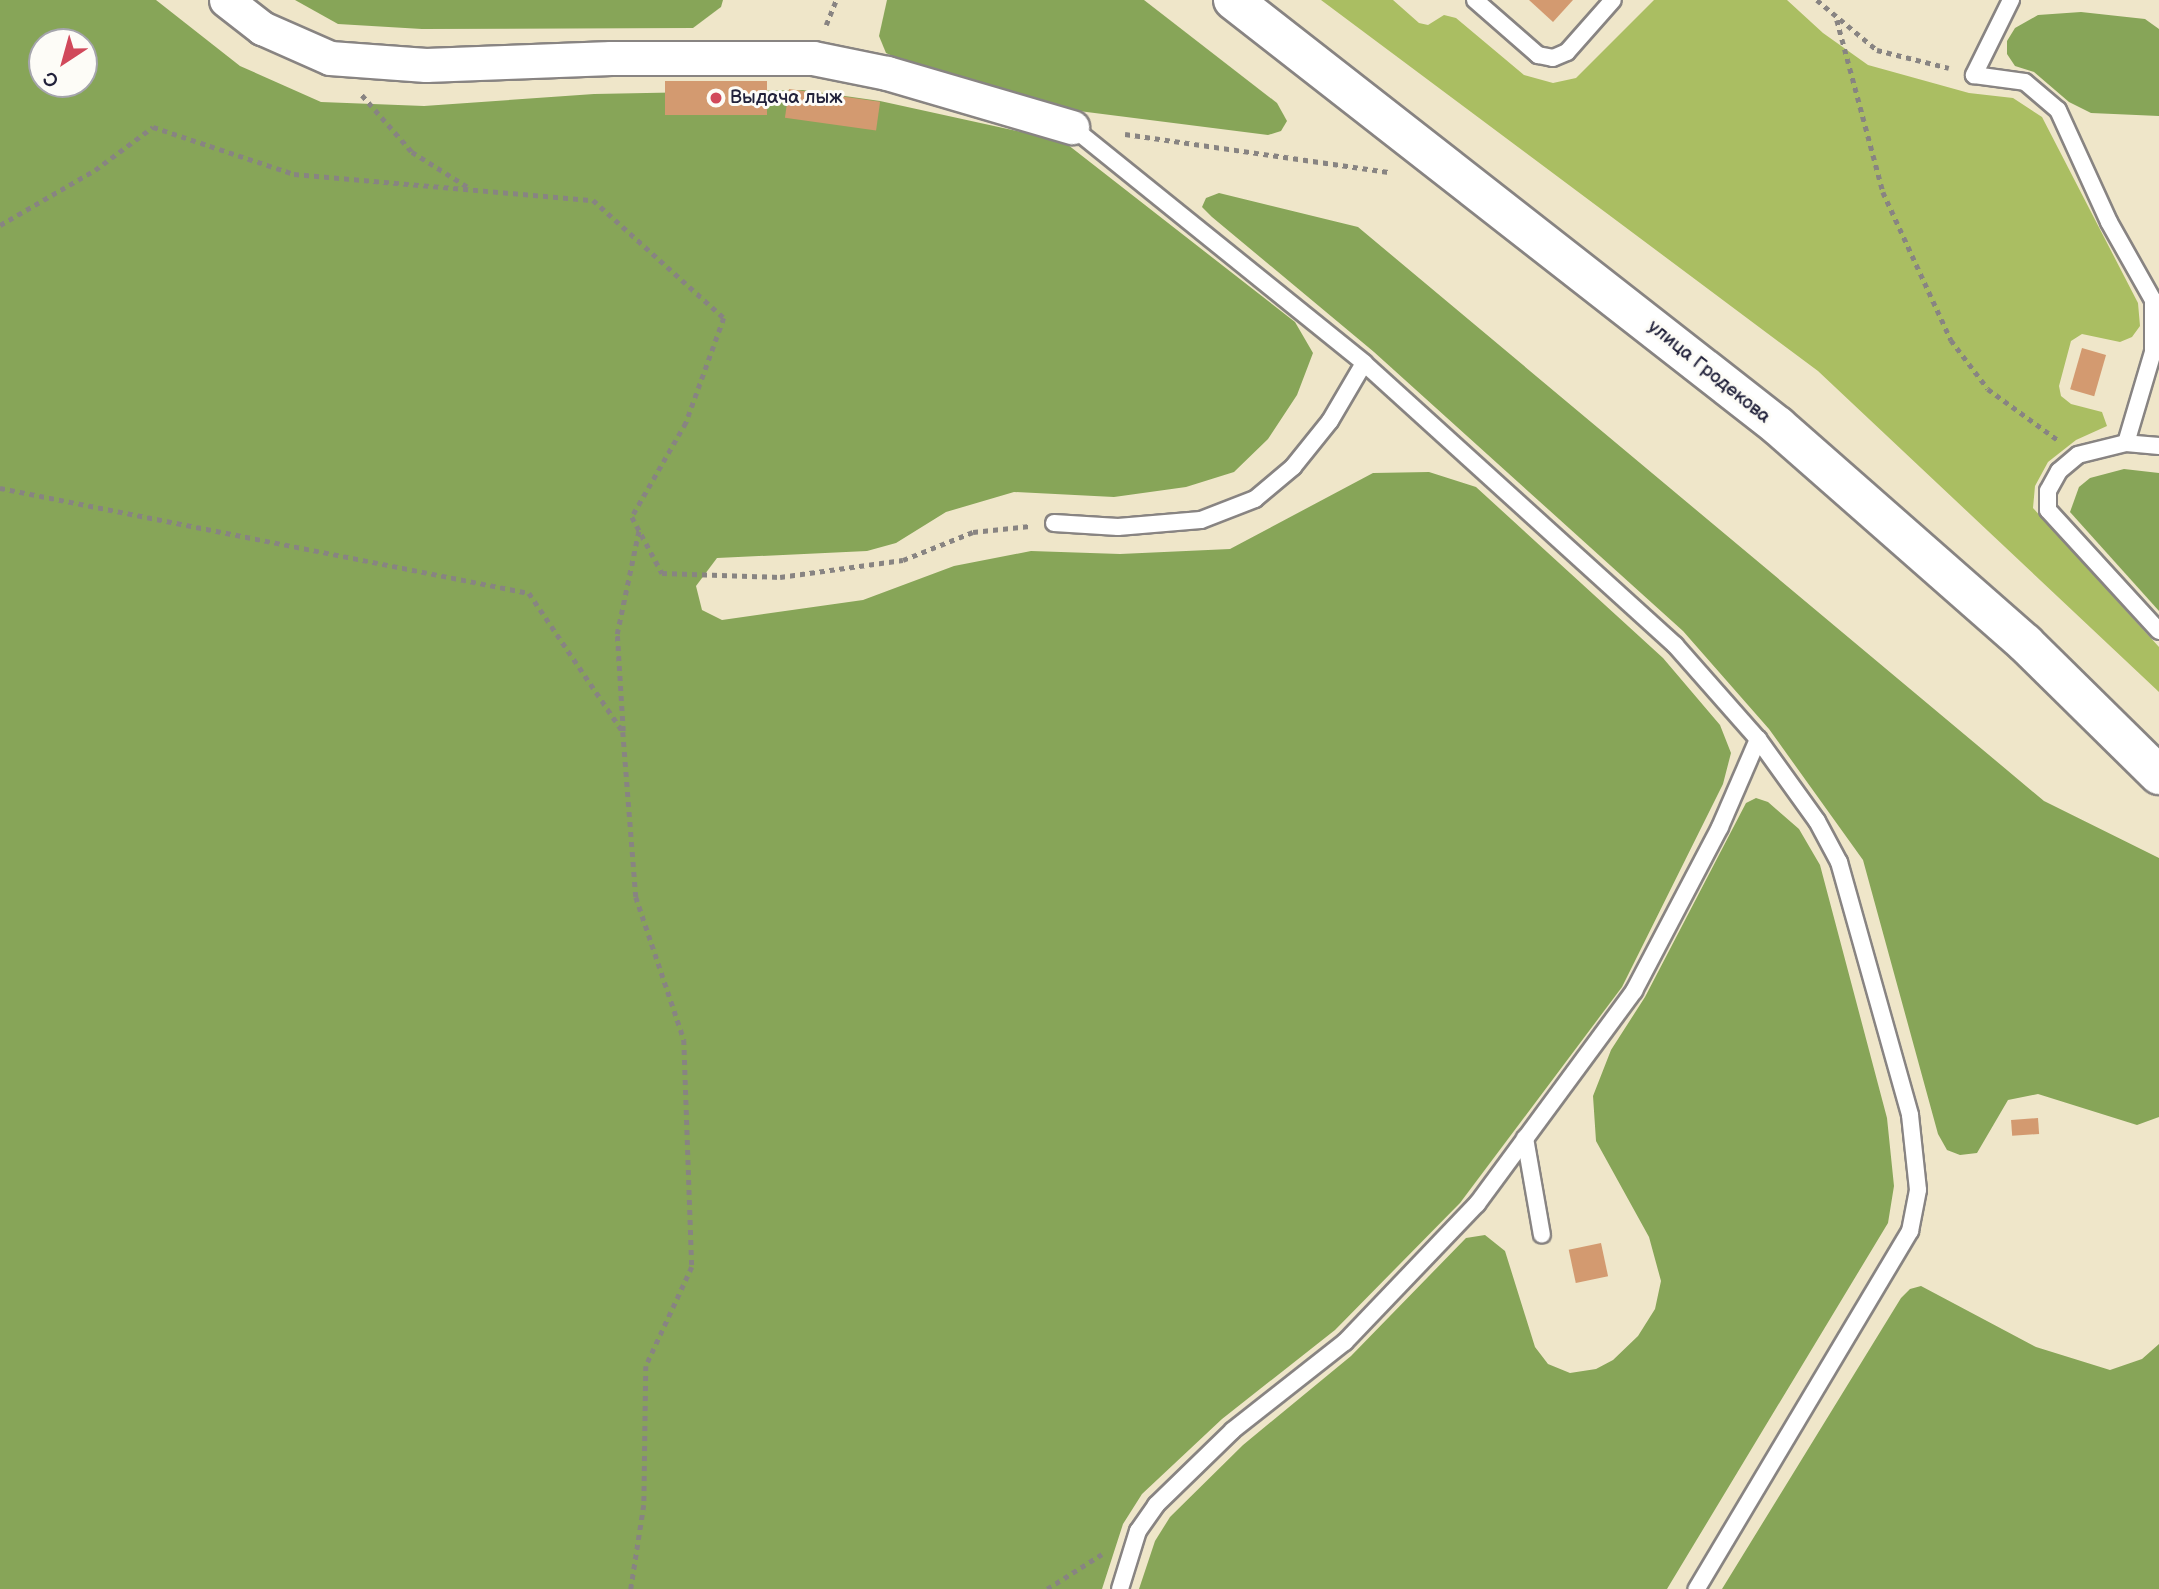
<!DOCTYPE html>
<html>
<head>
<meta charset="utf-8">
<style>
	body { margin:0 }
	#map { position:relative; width:2159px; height:1589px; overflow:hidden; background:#efe6c9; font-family:"Balsamiq Sans",sans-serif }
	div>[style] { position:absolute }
	.green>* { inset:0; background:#aabe62 }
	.forest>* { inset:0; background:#87a558 }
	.building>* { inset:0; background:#d39a70; transform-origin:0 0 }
	.path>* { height:4.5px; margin-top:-2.25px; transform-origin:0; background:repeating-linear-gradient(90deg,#888482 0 5px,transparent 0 10px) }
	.roads { filter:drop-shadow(2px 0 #888482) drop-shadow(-2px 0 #888482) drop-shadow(0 2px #888482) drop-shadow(0 -2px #888482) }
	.lane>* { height:16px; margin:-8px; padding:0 8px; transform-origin:8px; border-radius:8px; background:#fff }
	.street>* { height:33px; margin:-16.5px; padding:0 16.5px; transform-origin:16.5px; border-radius:16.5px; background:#fff }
	.secondary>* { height:38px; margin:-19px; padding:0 19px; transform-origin:19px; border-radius:19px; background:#fff }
	.dots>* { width:19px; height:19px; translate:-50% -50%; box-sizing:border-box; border:4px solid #fdfcf7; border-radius:50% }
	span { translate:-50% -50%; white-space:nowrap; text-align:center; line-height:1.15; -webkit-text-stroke:6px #fdfcf7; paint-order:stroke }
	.poi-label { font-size:19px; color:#22223b }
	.left { translate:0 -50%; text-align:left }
	.street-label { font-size:19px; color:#22223b }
	.north { position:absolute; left:28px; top:28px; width:70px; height:70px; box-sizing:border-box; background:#fdfcf7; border:2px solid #a5a5ac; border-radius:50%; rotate:216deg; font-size:19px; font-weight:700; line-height:28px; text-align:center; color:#22223b }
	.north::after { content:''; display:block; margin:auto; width:24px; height:32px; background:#d1495b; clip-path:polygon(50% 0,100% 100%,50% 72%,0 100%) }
</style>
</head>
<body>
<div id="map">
	<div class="green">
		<i style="clip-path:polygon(1321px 0,1393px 0,1419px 23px,1428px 25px,1444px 15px,1456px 18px,1524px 75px,1553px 83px,1576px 78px,1654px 0,1787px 0,1823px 33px,1868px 65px,1969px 93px,2013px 98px,2042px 117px,2138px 303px,2140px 326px,2132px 337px,2120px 342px,2082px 334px,2071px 341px,2059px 386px,2061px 396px,2071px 404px,2102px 412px,2107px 426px,2076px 440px,2048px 462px,2035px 486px,2033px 508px,2159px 647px,2159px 692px,1818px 371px)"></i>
	</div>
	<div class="forest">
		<i style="clip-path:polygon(evenodd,0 0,156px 0,240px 66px,321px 102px,424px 106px,594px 94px,803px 90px,880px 101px,1063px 141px,1295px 322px,1313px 353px,1297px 395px,1268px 439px,1234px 472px,1186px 487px,1114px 497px,1014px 492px,946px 512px,896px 543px,867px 551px,717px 558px,696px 586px,702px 610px,722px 620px,863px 600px,954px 566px,1031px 551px,1120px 554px,1230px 549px,1373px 473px,1429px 472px,1476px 487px,1663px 658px,1720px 725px,1731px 753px,1723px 784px,1622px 987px,1460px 1203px,1335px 1330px,1222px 1419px,1142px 1494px,1123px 1524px,1102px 1589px,0 1589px,0 0,42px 42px,84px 42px,84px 84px,42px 84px,42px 42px)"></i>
		<i style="clip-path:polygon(295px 0,723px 0,721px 7px,693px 28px,422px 29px,338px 24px)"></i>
		<i style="clip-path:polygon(887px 0,1144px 0,1277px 103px,1287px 121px,1281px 131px,1268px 135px,1071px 110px,903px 61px,886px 53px,879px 36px)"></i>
		<i style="clip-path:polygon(2081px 12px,2145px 19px,2159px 29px,2159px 116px,2091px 113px,2069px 102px,2034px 72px,2015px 66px,2007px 54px,2007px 41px,2015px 28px,2038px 15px)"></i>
		<i style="clip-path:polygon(1219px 193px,1358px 227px,2044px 801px,2159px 858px,2159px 1117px,2137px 1125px,2038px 1094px,2008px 1100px,1977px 1153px,1960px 1155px,1947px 1150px,1938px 1134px,1863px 860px,1769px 729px,1683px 631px,1374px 352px,1212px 217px,1202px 207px,1206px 198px)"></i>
		<i style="clip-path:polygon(2124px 469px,2159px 473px,2159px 611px,2070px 512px,2079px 487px,2090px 478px)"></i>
		<i style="clip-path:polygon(1756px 798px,1768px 802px,1799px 829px,1820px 865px,1887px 1118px,1894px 1186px,1888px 1223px,1667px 1589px,1139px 1589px,1155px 1541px,1170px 1517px,1243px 1445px,1351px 1356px,1466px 1238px,1485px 1235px,1505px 1251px,1535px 1347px,1548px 1364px,1570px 1373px,1596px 1369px,1613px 1360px,1638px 1336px,1655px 1309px,1661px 1281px,1649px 1237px,1596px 1141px,1593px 1096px,1611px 1050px,1645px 997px,1746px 803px)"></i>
		<i style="clip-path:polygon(1921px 1286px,2036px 1347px,2110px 1370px,2142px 1359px,2159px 1344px,2159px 1589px,1722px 1589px,1901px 1298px,1910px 1289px)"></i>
	</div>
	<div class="building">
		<i style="clip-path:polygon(1529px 0,1573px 0,1553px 22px)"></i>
		<i style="left:665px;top:81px;width:102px;height:34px"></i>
		<i style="left:789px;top:89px;width:92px;height:29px;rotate:8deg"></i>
		<i style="left:2082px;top:348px;width:25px;height:43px;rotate:16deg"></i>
		<i style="left:2038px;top:1118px;width:16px;height:27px;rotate:86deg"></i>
		<i style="left:1601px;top:1243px;width:34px;height:33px;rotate:78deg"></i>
	</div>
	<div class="path">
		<i style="left:1817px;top:0;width:78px;rotate:39.8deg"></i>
		<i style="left:1877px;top:50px;width:74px;rotate:14deg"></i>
		<i style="left:1837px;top:20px;width:178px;rotate:75deg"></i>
		<i style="left:1883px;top:192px;width:163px;rotate:65.3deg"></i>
		<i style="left:1951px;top:340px;width:61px;rotate:52.9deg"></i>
		<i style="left:1988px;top:389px;width:87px;rotate:36.1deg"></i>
		<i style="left:826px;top:25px;width:27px;rotate:-68deg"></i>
		<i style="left:362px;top:95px;width:76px;rotate:48.7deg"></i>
		<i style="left:412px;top:152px;width:70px;rotate:32.1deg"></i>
		<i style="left:1125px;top:134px;width:268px;rotate:8.2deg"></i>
		<i style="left:0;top:225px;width:110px;rotate:-30.1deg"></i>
		<i style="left:95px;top:170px;width:72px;rotate:-36.6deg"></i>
		<i style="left:153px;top:127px;width:149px;rotate:18.4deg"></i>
		<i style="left:294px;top:174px;width:300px;rotate:5deg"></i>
		<i style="left:593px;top:200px;width:176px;rotate:42deg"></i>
		<i style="left:724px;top:318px;width:112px;rotate:109.9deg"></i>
		<i style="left:686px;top:423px;width:108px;rotate:119.9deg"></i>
		<i style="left:632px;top:517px;width:64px;rotate:61.8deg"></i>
		<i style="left:662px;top:573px;width:118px;rotate:1.9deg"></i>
		<i style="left:780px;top:577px;width:124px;rotate:-7.9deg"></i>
		<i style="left:903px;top:560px;width:75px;rotate:-21.8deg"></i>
		<i style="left:973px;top:532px;width:57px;rotate:-6deg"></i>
		<i style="left:0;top:488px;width:539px;rotate:11.23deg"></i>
		<i style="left:529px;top:593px;width:168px;rotate:55.9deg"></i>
		<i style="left:623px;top:732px;width:166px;rotate:85.5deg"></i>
		<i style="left:636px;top:897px;width:151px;rotate:71.4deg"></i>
		<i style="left:684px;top:1040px;width:227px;rotate:88deg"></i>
		<i style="left:692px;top:1267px;width:109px;rotate:114.9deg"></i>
		<i style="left:646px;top:1366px;width:139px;rotate:90.8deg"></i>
		<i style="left:644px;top:1505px;width:85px;rotate:98.8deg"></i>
		<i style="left:623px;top:731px;width:97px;rotate:-93.5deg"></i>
		<i style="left:617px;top:634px;width:106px;rotate:-78.1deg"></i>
		<i style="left:1047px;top:1589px;width:65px;rotate:-32.5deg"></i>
	</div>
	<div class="roads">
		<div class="lane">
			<i style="left:1475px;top:0;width:84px;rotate:41.1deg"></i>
			<i style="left:1538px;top:55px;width:15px;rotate:11deg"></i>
			<i style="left:1553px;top:58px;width:15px;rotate:-23deg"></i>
			<i style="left:1567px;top:52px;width:69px;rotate:-48.5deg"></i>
			<i style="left:2011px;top:0;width:84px;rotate:116.3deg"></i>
			<i style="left:1974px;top:75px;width:51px;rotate:7.8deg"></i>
			<i style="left:2025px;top:82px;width:43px;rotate:40.3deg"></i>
			<i style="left:2058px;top:110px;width:123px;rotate:65.5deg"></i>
			<i style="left:2109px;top:222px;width:90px;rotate:60.6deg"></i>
			<i style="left:2153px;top:300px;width:52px;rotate:90deg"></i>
			<i style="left:2153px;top:352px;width:95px;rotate:106.5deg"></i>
			<i style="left:1072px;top:127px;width:375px;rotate:38.9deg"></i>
			<i style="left:1364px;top:363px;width:420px;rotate:42.2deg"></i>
			<i style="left:1675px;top:645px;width:125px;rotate:48.6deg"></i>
			<i style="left:1758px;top:739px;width:101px;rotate:54.3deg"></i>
			<i style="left:1817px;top:821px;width:47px;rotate:61.8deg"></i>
			<i style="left:1839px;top:862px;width:263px;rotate:74.3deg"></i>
			<i style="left:1910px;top:1115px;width:75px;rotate:83.9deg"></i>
			<i style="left:1918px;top:1190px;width:42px;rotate:101deg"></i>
			<i style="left:1910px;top:1231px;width:417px;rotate:120.8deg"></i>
			<i style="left:2159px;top:446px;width:33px;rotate:-175deg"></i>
			<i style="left:2126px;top:443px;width:49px;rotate:166deg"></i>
			<i style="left:2078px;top:455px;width:25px;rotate:140deg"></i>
			<i style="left:2059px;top:471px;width:23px;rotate:119deg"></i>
			<i style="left:2048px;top:491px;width:19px;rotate:90deg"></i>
			<i style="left:2048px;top:510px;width:164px;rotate:47.5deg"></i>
			<i style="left:1054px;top:523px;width:64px;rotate:3.6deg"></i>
			<i style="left:1118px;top:527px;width:83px;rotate:-4.8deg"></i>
			<i style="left:1201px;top:520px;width:58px;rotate:-21.3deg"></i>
			<i style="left:1255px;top:499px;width:50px;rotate:-40.1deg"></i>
			<i style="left:1293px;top:467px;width:59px;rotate:-51.2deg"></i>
			<i style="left:1330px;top:421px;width:67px;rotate:-59.6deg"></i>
			<i style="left:1525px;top:1138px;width:98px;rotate:80.1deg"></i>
			<i style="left:1120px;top:1589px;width:61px;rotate:-72.8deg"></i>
			<i style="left:1138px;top:1531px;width:32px;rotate:-55deg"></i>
			<i style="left:1156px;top:1505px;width:107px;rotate:-44.2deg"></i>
			<i style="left:1233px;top:1430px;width:142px;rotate:-38.2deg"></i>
			<i style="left:1345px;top:1342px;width:191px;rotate:-46.3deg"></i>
			<i style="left:1477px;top:1204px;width:265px;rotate:-53.6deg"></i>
			<i style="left:1634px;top:991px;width:185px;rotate:-62.3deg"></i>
			<i style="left:1720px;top:827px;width:96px;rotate:-66.6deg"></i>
		</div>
		<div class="street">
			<i style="left:226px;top:0;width:46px;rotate:37.9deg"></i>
			<i style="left:262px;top:28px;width:74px;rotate:23.8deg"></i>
			<i style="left:330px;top:58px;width:96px;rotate:4.2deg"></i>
			<i style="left:426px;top:65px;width:185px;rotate:-2.2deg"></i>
			<i style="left:611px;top:58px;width:202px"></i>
			<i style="left:813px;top:58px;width:76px;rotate:11.5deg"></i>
			<i style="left:887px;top:73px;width:193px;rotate:16.3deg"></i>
		</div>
		<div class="secondary">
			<i style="left:1233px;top:0;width:692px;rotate:38.01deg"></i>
			<i style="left:1778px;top:426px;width:329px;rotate:41.3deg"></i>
			<i style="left:2025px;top:643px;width:188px;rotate:44.6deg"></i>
		</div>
	</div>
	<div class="dots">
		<i style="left:716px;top:98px;background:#d1495b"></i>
	</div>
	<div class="poi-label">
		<span class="left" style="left:730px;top:98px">Выдача лыж</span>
	</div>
	<div class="street-label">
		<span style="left:1709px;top:372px;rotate:39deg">улица Гродекова</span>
	</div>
	<div class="north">С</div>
</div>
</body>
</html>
